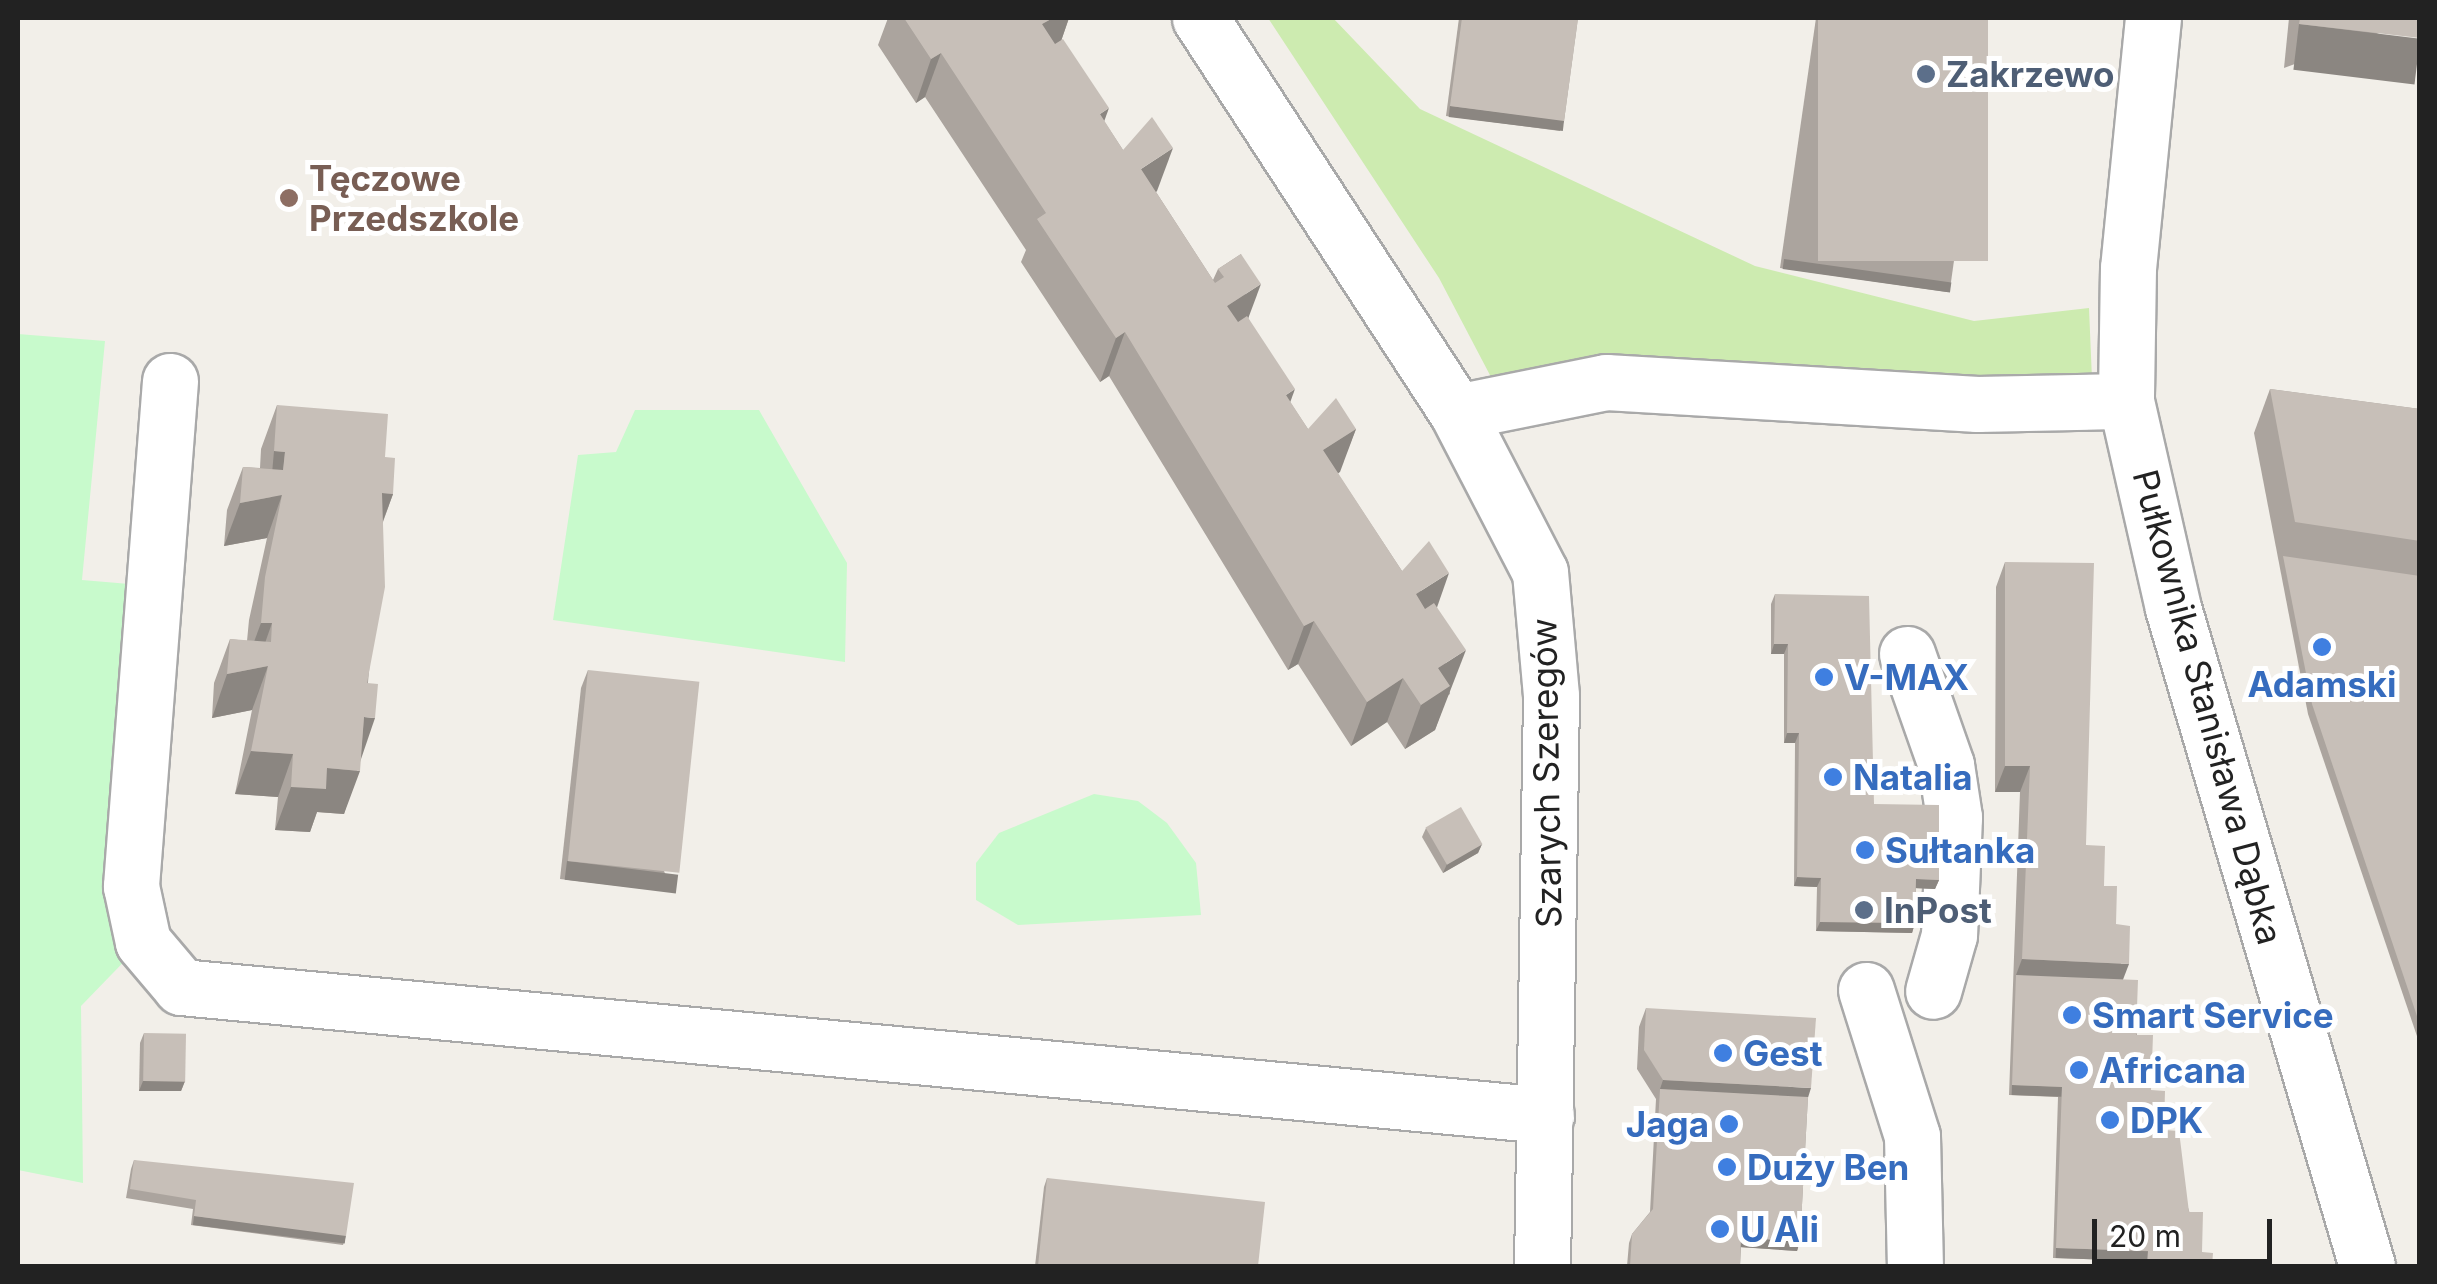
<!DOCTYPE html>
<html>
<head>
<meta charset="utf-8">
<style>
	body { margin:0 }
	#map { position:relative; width:2437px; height:1284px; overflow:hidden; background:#f2efe9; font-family:Inter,sans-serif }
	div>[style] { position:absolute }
	.grass>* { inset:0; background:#cdebb0 }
	.park>* { inset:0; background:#c8facc }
	.roads { filter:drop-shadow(2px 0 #a9a9a9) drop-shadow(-2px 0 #a9a9a9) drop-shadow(0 2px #a9a9a9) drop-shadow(0 -2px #a9a9a9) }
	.minor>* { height:55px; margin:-27.5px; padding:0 27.5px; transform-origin:27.5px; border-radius:27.5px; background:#fff }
	.wall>* { inset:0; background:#aba49e }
	.shaded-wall>* { inset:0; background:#8b8681; transform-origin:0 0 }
	.building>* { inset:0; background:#c7bfb8; transform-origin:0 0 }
	.dots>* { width:28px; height:28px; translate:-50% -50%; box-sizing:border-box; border:5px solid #fff; border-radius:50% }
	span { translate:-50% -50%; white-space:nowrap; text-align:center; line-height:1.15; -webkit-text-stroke:10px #fff; paint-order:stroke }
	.service-label { font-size:35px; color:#4e5e75; font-weight:700 }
	.left { translate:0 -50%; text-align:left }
	.education-label { font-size:35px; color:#785e54; font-weight:700 }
	.shop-label { font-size:35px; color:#366cbe; font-weight:700 }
	.right { translate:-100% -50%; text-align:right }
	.street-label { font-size:35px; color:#222 }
	.frame { position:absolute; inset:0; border:20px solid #222; pointer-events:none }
	.scale { position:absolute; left:2092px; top:1219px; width:180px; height:45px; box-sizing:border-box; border:5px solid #222; border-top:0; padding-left:12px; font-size:30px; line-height:35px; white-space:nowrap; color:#222; -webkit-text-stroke:8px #fff; paint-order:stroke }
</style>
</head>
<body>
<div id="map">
	<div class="grass">
		<i style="clip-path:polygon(1268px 18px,1333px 18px,1420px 109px,1755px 266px,1974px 321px,2089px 308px,2093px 403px,1502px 398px,1439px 278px)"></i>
	</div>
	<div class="park">
		<i style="clip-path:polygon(18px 334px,105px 341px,82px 580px,153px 586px,143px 942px,81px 1006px,83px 1183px,18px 1170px)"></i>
		<i style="clip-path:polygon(635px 410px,759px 410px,847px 563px,845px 662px,553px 620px,578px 455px,616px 452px)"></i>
		<i style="clip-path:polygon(1094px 794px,1138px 801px,1167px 823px,1196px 863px,1201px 915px,1018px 925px,976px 900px,976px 863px,999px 833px)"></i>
	</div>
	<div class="roads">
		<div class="minor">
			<i style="left:1200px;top:18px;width:470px;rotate:56.9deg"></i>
			<i style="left:1457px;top:412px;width:180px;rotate:62.6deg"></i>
			<i style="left:1540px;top:572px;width:124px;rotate:84.9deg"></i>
			<i style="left:1551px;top:696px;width:570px;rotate:90.9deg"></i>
			<i style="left:2153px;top:18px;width:251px;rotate:95.7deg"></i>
			<i style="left:2128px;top:268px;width:133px;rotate:90.9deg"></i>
			<i style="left:2126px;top:401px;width:212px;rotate:77.2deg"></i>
			<i style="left:2173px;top:608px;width:686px;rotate:73.57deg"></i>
			<i style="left:170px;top:381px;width:507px;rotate:94.42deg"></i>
			<i style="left:131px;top:886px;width:57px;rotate:77.9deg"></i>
			<i style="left:143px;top:942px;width:59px;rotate:49.8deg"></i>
			<i style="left:181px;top:987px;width:1371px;rotate:5.36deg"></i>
			<i style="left:1457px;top:412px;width:152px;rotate:-11.4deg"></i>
			<i style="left:1606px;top:382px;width:372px;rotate:3.4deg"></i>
			<i style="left:1977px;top:404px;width:149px;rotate:-1.2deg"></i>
			<i style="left:1907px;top:654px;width:118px;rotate:70.6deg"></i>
			<i style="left:1946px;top:765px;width:53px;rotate:81.3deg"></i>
			<i style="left:1954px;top:817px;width:118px;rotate:92.4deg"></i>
			<i style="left:1949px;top:935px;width:58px;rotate:105.9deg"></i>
			<i style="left:1866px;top:990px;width:153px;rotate:72.5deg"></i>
			<i style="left:1912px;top:1136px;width:130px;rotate:88.7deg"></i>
		</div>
	</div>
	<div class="wall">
		<i style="clip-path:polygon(888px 18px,1069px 18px,1061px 41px,1104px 121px,1123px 150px,1157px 191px,1156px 192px,1213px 280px,1218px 269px,1241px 254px,1248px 318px,1290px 402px,1308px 429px,1356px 429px,1338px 474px,1402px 571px,1437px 607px,1450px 694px,1447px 696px,1435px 730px,1405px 749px,1387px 722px,1351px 746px,1298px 664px,1288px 670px,1109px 376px,1100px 382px,1021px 262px,1026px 250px,925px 97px,916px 103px,878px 45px)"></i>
		<i style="clip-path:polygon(1459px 18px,1578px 18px,1564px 121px,1560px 131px,1446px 116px)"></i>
		<i style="clip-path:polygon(1816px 18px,1988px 18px,1951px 282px,1947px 292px,1780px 268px)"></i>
		<i style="clip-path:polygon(2289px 18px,2420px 18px,2284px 68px)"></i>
		<i style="clip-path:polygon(2270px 389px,2420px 409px,2420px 1045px,2308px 714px,2254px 433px)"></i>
		<i style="clip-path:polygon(277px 405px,385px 457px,393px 494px,383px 522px,361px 757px,344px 814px,317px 812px,310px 832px,275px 830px,278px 797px,235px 794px,252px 710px,212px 718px,214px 683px,230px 639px,247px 641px,249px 620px,267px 538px,224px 546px,227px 510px,243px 467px,260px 468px,261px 449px)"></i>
		<i style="clip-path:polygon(2005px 562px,2086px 845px,2104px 886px,2116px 924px,2123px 980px,2151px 1090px,2202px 1252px,2212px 1266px,2144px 1266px,2144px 1261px,2053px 1258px,2058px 1097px,2009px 1095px,2020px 792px,1995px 792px,1996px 587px)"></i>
		<i style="clip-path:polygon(1775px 594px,1874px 804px,1939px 880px,1935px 889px,1916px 888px,1915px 923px,1912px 933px,1816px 931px,1817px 887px,1794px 886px,1795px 743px,1784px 743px,1784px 654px,1771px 654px,1771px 604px)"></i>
		<i style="clip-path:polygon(588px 670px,672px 892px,560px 879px,581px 688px)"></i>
		<i style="clip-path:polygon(1426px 828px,1482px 844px,1478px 853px,1443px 873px,1422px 837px)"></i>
		<i style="clip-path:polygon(1646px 1008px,1808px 1097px,1800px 1241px,1797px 1251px,1741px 1247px,1740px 1266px,1627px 1266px,1629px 1243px,1632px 1234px,1650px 1212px,1656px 1099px,1637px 1069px,1639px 1027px)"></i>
		<i style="clip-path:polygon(144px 1033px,185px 1081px,181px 1091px,139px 1091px,140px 1043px)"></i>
		<i style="clip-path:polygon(134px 1160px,346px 1236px,343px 1245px,191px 1225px,193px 1209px,126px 1198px,131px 1169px)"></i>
		<i style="clip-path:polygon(1047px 1178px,1258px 1266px,1035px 1266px,1044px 1187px)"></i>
	</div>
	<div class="shaded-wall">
		<i style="clip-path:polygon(1053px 18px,1069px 18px,1059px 47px,1026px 68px,1042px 24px)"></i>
		<i style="left:2299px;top:24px;width:122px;height:46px;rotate:7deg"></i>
		<i style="clip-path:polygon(941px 53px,925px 97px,916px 103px,931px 59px)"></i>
		<i style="left:1450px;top:106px;width:115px;height:11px;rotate:7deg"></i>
		<i style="clip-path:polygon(1109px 108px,1093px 152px,1100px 114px)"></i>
		<i style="clip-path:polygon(1173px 148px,1157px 191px,1125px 212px,1141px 169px)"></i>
		<i style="left:1784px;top:259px;width:169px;height:10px;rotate:8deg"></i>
		<i style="clip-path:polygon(1261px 284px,1245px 327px,1211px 349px,1227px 306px)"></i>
		<i style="clip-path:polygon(1125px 332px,1109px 376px,1100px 382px,1116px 338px)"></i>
		<i style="clip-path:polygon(1295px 389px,1279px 433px,1286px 395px)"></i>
		<i style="clip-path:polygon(1356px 429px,1340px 472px,1307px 493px,1323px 450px)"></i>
		<i style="left:274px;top:451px;width:11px;height:46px;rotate:5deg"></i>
		<i style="clip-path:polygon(382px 493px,393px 494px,377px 537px)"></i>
		<i style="clip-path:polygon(282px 495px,267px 538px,224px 546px,240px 503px)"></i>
		<i style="clip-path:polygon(1449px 573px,1434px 616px,1400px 637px,1416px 594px)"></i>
		<i style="clip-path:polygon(1314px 621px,1298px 664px,1288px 670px,1304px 626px)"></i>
		<i style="clip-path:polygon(261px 623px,272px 623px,257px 666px,245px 666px)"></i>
		<i style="clip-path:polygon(1774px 644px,1788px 644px,1784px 654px,1771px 654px)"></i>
		<i style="clip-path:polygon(1466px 650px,1435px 730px,1405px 749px,1421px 705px,1438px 668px)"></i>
		<i style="clip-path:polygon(268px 666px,252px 710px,212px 718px,227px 674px)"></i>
		<i style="clip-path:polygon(1403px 678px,1387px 722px,1351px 746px,1367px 702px)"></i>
		<i style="clip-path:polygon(364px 717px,375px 718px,360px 762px)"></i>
		<i style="clip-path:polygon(1787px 733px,1799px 733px,1795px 743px,1784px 743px)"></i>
		<i style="clip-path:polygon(251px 751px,293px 754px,278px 797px,235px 794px)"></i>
		<i style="clip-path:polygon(2005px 766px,2030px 766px,2020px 792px,1995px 792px)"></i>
		<i style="clip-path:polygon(327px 768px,360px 771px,344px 814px,317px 812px,310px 832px,275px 830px,291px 787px)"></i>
		<i style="clip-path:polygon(1482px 844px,1478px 853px,1443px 873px,1447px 864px)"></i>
		<i style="left:567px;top:861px;width:112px;height:19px;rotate:7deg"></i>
		<i style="clip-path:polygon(1797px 877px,1821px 878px,1817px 887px,1794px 886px)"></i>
		<i style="clip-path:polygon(1916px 879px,1939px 880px,1935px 889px,1912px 888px)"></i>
		<i style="clip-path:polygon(1820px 922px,1915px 923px,1912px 933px,1816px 931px)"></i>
		<i style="clip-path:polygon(2022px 959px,2129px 964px,2119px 990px,2016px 975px)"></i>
		<i style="clip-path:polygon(1663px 1080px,1811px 1088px,1805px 1107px,1660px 1089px)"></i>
		<i style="clip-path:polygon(143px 1081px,185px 1081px,181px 1091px,139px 1091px)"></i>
		<i style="left:2012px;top:1085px;width:50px;height:10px;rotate:2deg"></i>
		<i style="left:194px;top:1216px;width:153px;height:9px;rotate:7deg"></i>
		<i style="clip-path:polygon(1741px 1238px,1800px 1241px,1797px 1251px,1738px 1247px)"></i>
		<i style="left:2056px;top:1248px;width:92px;height:10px;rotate:2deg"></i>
	</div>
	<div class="building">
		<i style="clip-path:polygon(904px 18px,1053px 18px,1042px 24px,1055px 44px,1063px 39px,1109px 108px,1100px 114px,1123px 150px,1152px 117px,1173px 148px,1141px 169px,1215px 283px,1224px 277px,1218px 269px,1241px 254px,1261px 284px,1227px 306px,1238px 322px,1247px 316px,1295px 389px,1286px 395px,1308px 429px,1336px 398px,1356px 429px,1323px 450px,1402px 571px,1429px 541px,1449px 573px,1416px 594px,1425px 609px,1434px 603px,1466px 650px,1438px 668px,1450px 686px,1421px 705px,1403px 678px,1367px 702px,1314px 621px,1304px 626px,1125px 332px,1116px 338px,1037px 219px,1046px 213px,941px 53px,931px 59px)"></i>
		<i style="clip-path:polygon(1462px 18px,1578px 18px,1564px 121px,1450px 106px)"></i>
		<i style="left:1818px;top:18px;width:170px;height:243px"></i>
		<i style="clip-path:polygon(2300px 18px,2420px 18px,2420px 38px,2299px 24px)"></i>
		<i style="clip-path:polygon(2270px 389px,2420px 409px,2420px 541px,2295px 522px)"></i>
		<i style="clip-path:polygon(277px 405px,388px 414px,385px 457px,395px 458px,393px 494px,382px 493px,385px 587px,367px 683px,378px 684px,375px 718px,364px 717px,360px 771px,327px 768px,326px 789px,291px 787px,293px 754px,251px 751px,268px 666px,227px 674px,230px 639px,271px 642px,272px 623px,261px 623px,265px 577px,282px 495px,240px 503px,243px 467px,283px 470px,285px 452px,274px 451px)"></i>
		<i style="clip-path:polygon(2283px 556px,2420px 576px,2420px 1025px,2312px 704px)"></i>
		<i style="clip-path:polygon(2005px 562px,2094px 563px,2086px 845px,2105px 846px,2104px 886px,2117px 886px,2116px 924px,2130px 926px,2129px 964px,2022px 959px,2030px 766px,2005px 766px)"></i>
		<i style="clip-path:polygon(1775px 594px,1869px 596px,1874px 804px,1939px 805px,1939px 880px,1916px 879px,1915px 923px,1820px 922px,1821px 878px,1797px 877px,1799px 733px,1787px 733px,1788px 644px,1774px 644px)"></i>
		<i style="left:588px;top:670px;width:112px;height:192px;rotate:6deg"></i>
		<i style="left:1461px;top:807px;width:43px;height:41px;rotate:60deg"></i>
		<i style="clip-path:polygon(2016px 975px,2138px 980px,2136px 1035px,2153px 1035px,2151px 1090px,2165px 1091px,2164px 1130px,2179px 1131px,2189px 1212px,2203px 1212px,2202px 1252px,2213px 1253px,2212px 1266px,2147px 1266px,2148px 1251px,2056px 1248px,2062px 1087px,2012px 1085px)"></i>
		<i style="clip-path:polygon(1646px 1008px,1816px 1018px,1811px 1088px,1663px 1080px,1644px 1050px)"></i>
		<i style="left:144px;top:1033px;width:42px;height:48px;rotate:1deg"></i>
		<i style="clip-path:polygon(1660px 1089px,1808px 1097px,1800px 1241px,1741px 1238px,1740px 1266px,1630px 1266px,1632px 1234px,1653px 1209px)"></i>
		<i style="clip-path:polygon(134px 1160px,354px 1183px,346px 1236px,194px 1216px,196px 1200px,130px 1189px)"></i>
		<i style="clip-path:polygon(1047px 1178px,1265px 1202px,1258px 1266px,1038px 1266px)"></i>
	</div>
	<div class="dots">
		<i style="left:1926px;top:74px;background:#5c6f8a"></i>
		<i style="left:289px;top:198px;background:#8d6e63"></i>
		<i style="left:2322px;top:647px;background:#3f7fe0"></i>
		<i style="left:1824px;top:677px;background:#3f7fe0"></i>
		<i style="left:1833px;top:777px;background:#3f7fe0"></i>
		<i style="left:1865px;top:850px;background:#3f7fe0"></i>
		<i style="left:1864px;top:910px;background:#5c6f8a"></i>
		<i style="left:2072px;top:1015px;background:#3f7fe0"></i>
		<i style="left:1723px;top:1053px;background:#3f7fe0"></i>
		<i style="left:2079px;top:1070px;background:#3f7fe0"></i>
		<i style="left:2110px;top:1120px;background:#3f7fe0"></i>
		<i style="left:1729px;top:1124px;background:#3f7fe0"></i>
		<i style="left:1727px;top:1167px;background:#3f7fe0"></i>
		<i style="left:1720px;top:1229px;background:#3f7fe0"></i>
	</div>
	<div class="service-label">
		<span class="left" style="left:1946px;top:74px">Zakrzewo</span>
		<span class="left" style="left:1884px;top:910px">InPost</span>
	</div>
	<div class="education-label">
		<span class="left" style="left:309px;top:198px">Tęczowe<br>Przedszkole</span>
	</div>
	<div class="shop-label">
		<span class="left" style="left:1844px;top:677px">V-MAX</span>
		<span style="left:2322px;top:684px">Adamski</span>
		<span class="left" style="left:1853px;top:777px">Natalia</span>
		<span class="left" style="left:1885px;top:850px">Sułtanka</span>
		<span class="left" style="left:2092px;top:1015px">Smart Service</span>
		<span class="left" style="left:1743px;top:1053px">Gest</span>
		<span class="left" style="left:2099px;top:1070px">Africana</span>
		<span class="left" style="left:2130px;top:1120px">DPK</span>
		<span class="right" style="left:1709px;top:1124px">Jaga</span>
		<span class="left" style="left:1747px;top:1167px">Duży Ben</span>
		<span class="left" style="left:1740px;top:1229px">U Ali</span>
	</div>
	<div class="street-label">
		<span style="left:2208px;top:707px;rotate:75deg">Pułkownika Stanisława Dąbka</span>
		<span style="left:1546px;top:773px;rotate:-91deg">Szarych Szeregów</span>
	</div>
	<div class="frame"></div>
	<div class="scale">20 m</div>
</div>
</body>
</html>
